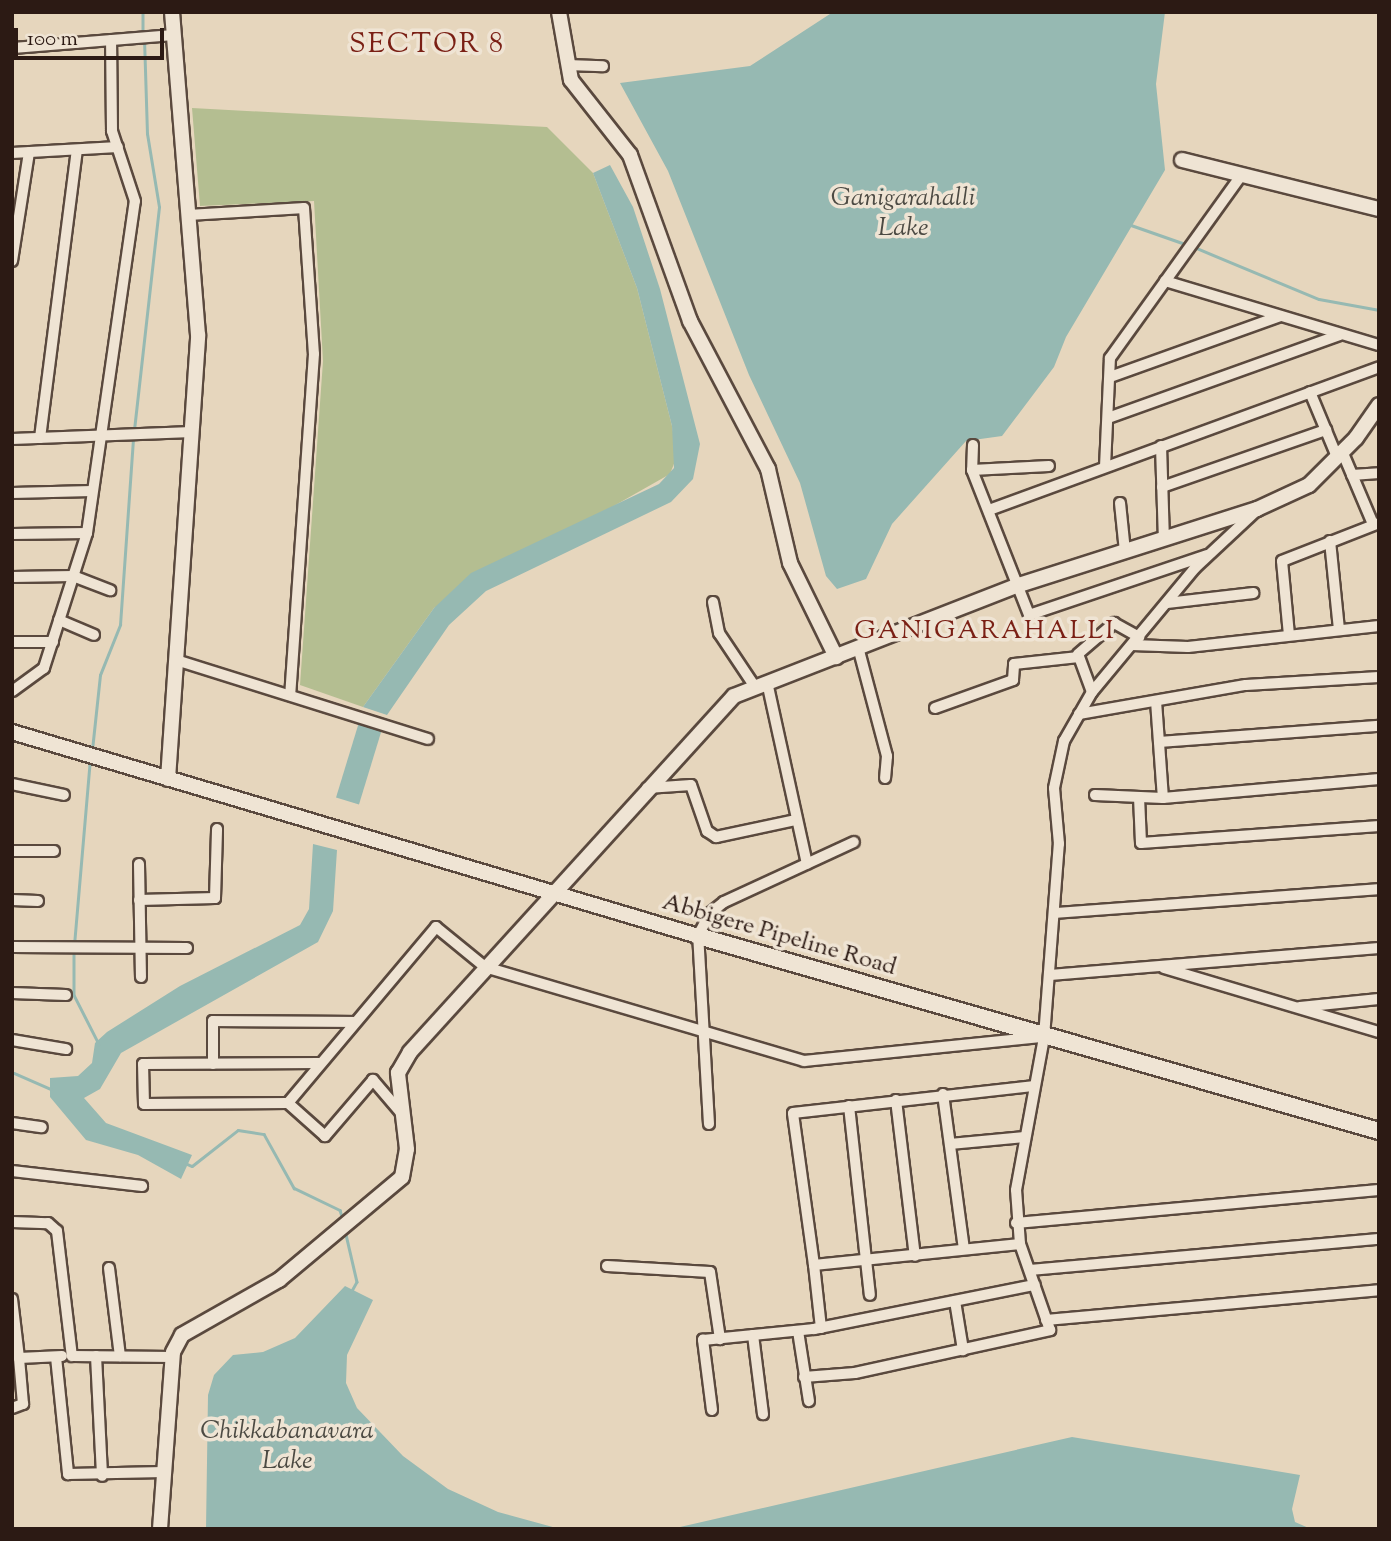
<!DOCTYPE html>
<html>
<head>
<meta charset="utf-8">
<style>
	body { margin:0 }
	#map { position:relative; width:1391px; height:1541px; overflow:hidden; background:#e6d6bd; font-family:"Sorts Mill Goudy",serif }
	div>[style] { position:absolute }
	.green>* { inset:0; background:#b4be91 }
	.water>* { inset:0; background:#96b9b2; transform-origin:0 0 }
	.stream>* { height:2.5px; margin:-1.25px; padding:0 1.25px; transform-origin:1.25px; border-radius:1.25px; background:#96b9b2 }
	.roads { filter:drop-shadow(2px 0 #5a493e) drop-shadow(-2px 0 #5a493e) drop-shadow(0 2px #5a493e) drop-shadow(0 -2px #5a493e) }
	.minor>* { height:10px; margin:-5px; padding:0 5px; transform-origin:5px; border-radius:5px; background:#efe4d4 }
	.tertiary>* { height:14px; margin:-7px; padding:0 7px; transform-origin:7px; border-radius:7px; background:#efe4d4 }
	.secondary>* { height:16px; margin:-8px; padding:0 8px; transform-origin:8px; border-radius:8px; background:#efe4d4 }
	span { translate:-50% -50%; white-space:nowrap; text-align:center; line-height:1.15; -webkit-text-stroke:7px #efe4d4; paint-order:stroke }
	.street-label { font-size:24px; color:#2c1a14 }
	.water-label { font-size:26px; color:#4c4a43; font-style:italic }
	.neighbourhood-label { font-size:26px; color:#7a1f14; letter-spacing:2px }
	.quarter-label { font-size:28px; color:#7a1f14; letter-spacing:2px }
	.frame { position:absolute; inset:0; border:14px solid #2c1a14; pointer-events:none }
	.scale { position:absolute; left:14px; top:28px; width:150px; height:32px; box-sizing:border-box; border:4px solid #2c1a14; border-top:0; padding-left:9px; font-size:21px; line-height:24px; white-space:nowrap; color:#2c1a14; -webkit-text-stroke:5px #efe4d4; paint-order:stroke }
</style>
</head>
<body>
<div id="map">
	<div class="green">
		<i style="clip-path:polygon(192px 108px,547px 127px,593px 173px,637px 288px,672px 426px,677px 456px,670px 474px,434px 608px,363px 707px,300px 685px,323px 361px,314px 201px,200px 206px)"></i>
	</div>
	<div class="water">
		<i style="clip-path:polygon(833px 12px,1165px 12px,1156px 84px,1165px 170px,1066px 337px,1054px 367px,1002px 436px,966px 441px,892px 524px,866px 579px,837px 589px,826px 576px,800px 483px,749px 375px,668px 171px,620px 83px,750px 66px)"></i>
		<i style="clip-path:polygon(610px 165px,633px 207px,660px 289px,700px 444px,693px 479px,671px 502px,486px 591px,449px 625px,387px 715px,363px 707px,434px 608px,471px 573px,659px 484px,674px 468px,672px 426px,637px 288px,593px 173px)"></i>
		<i style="left:360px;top:719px;width:24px;height:82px;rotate:17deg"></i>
		<i style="clip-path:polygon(313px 844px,337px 850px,333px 911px,318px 942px,121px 1053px,100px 1089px,84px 1098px,106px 1123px,192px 1155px,181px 1179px,138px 1155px,86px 1140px,50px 1097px,50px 1078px,78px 1076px,92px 1063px,95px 1043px,107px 1032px,180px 986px,300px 925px,309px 909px)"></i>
		<i style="clip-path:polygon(345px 1286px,373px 1300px,347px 1355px,346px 1383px,357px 1408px,403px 1456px,448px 1489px,498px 1512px,560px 1529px,206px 1529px,208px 1395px,214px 1375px,233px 1355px,263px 1352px,295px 1338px)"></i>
		<i style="clip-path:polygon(1072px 1437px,1300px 1475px,1292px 1509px,1295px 1522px,1311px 1529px,618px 1529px,680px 1527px)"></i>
	</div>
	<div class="stream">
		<i style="left:143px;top:12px;width:21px;rotate:90deg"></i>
		<i style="left:1131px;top:225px;width:60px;rotate:19.3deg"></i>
		<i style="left:1194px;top:247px;width:135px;rotate:22.6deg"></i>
		<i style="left:1319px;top:299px;width:61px;rotate:10.4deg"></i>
		<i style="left:134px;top:430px;width:224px;rotate:-83.6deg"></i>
		<i style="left:159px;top:207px;width:74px;rotate:-99.3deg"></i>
		<i style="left:147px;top:134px;width:94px;rotate:-91.8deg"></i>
		<i style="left:92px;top:750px;width:75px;rotate:-83.9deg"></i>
		<i style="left:100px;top:675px;width:54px;rotate:-68.2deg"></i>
		<i style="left:120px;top:625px;width:188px;rotate:-86deg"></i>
		<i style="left:74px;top:945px;width:186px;rotate:-85.1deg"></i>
		<i style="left:74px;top:952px;width:43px;rotate:90deg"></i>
		<i style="left:74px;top:995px;width:55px;rotate:63deg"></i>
		<i style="left:14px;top:1073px;width:40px;rotate:23.4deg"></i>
		<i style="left:187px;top:1164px;width:5px;rotate:22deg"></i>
		<i style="left:192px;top:1166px;width:58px;rotate:-38deg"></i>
		<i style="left:238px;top:1130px;width:26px;rotate:9deg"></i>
		<i style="left:264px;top:1134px;width:62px;rotate:60.9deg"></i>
		<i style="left:294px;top:1188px;width:51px;rotate:25.6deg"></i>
		<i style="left:340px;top:1210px;width:10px;rotate:73deg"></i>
		<i style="left:345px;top:1230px;width:53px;rotate:77deg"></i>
		<i style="left:357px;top:1282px;width:10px;rotate:119deg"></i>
	</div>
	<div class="roads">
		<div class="minor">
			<i style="left:12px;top:48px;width:163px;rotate:-4.6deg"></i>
			<i style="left:567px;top:65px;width:36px;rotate:2deg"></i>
			<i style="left:12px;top:153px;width:106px;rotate:-3.2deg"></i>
			<i style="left:189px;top:215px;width:115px;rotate:-3.5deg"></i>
			<i style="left:304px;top:208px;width:146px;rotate:86.1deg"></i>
			<i style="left:314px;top:354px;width:342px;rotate:94deg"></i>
			<i style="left:12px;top:261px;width:110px;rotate:-81.1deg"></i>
			<i style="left:1165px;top:281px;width:223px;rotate:16.7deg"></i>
			<i style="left:1110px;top:377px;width:181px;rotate:-19.7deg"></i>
			<i style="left:1310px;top:392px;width:70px;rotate:67.4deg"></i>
			<i style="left:1108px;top:418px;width:246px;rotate:-19.7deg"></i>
			<i style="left:40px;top:438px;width:290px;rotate:-82.7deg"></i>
			<i style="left:12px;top:439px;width:180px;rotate:-2.2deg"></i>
			<i style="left:973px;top:445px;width:25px;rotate:92deg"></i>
			<i style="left:972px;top:470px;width:156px;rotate:68.5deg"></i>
			<i style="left:1029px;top:615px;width:188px;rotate:-18.6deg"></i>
			<i style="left:1161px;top:446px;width:93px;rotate:88.2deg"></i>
			<i style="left:1342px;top:451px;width:79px;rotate:67deg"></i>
			<i style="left:1105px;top:467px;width:109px;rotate:-87.4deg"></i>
			<i style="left:1110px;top:358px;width:224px;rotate:-54.3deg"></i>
			<i style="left:972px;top:470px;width:77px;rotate:-3deg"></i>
			<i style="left:1352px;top:475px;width:27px;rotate:-4deg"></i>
			<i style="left:1162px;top:487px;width:174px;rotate:-19.2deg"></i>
			<i style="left:12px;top:493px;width:80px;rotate:-1.4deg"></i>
			<i style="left:1120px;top:503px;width:48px;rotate:84.1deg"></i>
			<i style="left:989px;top:510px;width:415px;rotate:-20.1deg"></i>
			<i style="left:87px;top:533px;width:335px;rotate:-81.8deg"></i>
			<i style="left:135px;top:201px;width:74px;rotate:-108.2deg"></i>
			<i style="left:112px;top:131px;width:91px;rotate:-90.6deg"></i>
			<i style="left:12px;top:534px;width:75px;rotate:-0.8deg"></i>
			<i style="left:87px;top:533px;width:142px;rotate:107.7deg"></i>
			<i style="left:44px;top:668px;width:39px;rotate:144deg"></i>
			<i style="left:1330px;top:541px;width:88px;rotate:84.2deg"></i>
			<i style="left:12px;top:577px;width:61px;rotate:-0.9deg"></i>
			<i style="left:73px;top:576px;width:40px;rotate:21deg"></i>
			<i style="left:713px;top:602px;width:32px;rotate:79deg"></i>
			<i style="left:719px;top:633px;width:65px;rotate:56.3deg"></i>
			<i style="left:1167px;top:603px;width:87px;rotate:-6.6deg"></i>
			<i style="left:59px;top:620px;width:38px;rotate:23deg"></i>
			<i style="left:1289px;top:635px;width:74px;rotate:-95.4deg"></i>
			<i style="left:1282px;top:561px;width:104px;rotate:-21.4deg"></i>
			<i style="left:12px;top:642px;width:41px"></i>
			<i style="left:1132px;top:645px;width:56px;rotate:2deg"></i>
			<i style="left:1188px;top:647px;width:192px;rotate:-6.3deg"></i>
			<i style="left:858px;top:647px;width:113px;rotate:75.1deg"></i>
			<i style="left:887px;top:756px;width:22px;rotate:95deg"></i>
			<i style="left:176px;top:660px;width:264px;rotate:17.4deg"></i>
			<i style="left:767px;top:682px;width:186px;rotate:77.6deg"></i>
			<i style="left:1092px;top:692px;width:40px;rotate:-110.2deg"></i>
			<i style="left:1078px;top:654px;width:48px;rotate:-40.7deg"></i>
			<i style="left:1114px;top:623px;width:29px;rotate:29deg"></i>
			<i style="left:1156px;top:701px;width:97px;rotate:85.9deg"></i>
			<i style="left:935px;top:708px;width:83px;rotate:-19.7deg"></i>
			<i style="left:1013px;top:680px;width:16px;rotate:-86deg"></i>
			<i style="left:1014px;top:664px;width:65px;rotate:-6.1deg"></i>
			<i style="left:1079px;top:714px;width:169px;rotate:-9.9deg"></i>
			<i style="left:1246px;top:685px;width:133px;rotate:-3.4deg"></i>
			<i style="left:1159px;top:742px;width:221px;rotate:-4.2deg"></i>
			<i style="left:12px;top:784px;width:53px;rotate:11.9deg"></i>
			<i style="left:647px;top:788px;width:44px;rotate:-3.9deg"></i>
			<i style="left:691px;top:785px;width:49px;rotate:70.8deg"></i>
			<i style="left:707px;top:831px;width:11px;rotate:34deg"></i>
			<i style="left:716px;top:837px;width:82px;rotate:-12deg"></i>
			<i style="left:1095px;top:795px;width:68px;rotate:2.5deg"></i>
			<i style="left:1163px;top:798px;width:217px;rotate:-5deg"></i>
			<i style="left:1139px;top:797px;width:46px;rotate:87.5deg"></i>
			<i style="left:1141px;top:843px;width:239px;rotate:-4.1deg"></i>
			<i style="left:12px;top:851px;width:42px"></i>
			<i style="left:139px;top:864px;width:113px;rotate:89deg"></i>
			<i style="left:12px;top:900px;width:26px;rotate:2deg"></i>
			<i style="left:139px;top:900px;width:76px;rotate:-1.5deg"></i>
			<i style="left:215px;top:898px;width:69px;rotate:-88.3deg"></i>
			<i style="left:1055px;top:913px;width:325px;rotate:-4.2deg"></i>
			<i style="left:12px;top:947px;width:175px;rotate:0.3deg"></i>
			<i style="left:1164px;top:968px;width:224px;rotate:16.6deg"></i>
			<i style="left:1050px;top:975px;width:330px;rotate:-4.7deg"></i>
			<i style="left:12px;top:993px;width:54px;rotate:2.1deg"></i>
			<i style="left:1300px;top:1007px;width:79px;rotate:-5.8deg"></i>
			<i style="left:12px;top:1040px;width:55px;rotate:9.5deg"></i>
			<i style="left:213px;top:1064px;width:43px;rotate:-90deg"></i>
			<i style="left:213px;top:1021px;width:142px;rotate:0.4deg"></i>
			<i style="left:943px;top:1094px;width:156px;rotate:82.3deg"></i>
			<i style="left:896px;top:1100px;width:157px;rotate:83.1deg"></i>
			<i style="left:288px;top:1103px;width:144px;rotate:179.6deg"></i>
			<i style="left:144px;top:1104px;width:40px;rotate:-91.4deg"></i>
			<i style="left:143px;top:1064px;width:176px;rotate:-0.3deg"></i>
			<i style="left:849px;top:1106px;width:190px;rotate:83.7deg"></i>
			<i style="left:402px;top:1114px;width:45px;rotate:-130.5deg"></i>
			<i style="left:373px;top:1080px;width:74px;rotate:130.6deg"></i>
			<i style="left:325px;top:1136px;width:50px;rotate:-138.3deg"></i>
			<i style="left:288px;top:1103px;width:230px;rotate:-49.9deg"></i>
			<i style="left:436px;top:927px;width:63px;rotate:39.2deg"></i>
			<i style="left:485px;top:967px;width:333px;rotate:16.4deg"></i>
			<i style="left:804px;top:1061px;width:238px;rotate:-5.8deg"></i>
			<i style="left:12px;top:1123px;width:30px;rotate:8deg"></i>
			<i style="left:709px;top:1124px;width:188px;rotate:-93.3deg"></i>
			<i style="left:698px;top:936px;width:25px;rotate:-63deg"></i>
			<i style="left:709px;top:914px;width:19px;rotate:-39deg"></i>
			<i style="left:724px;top:902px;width:143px;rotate:-24.8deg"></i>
			<i style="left:950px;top:1144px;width:75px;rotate:-5.3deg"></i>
			<i style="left:12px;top:1171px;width:131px;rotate:6.6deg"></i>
			<i style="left:12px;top:1222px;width:36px;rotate:2deg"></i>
			<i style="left:48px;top:1223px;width:12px;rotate:42deg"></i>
			<i style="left:57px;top:1231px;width:126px;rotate:83.2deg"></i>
			<i style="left:72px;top:1356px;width:101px;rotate:0.6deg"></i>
			<i style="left:1016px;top:1223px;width:364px;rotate:-5.2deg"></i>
			<i style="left:814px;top:1265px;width:153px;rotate:-97.9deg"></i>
			<i style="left:793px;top:1113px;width:241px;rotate:-6.4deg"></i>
			<i style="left:607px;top:1266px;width:103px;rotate:3.3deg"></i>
			<i style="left:710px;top:1272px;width:68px;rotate:81.5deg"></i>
			<i style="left:109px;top:1268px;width:89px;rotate:82.9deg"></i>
			<i style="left:1030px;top:1270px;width:350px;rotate:-5.1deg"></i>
			<i style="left:12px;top:1299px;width:59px;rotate:83.2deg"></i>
			<i style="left:19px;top:1358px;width:43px;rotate:-2.7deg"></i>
			<i style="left:955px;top:1301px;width:50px;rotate:80.7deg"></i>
			<i style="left:1046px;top:1320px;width:334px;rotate:-5.1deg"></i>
			<i style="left:821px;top:1328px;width:63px;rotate:-96.3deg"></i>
			<i style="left:814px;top:1265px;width:207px;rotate:-5.8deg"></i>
			<i style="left:798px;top:1331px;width:71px;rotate:81.1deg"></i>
			<i style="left:753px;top:1335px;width:80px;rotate:82.8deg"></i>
			<i style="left:96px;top:1356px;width:120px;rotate:87.1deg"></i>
			<i style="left:56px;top:1357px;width:118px;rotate:84.1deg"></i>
			<i style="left:68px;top:1474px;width:96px;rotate:-1.2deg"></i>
			<i style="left:804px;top:1377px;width:51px;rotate:-4.5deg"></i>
			<i style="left:855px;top:1373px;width:200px;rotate:-12.4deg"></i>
			<i style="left:1050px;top:1330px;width:91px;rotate:-109.2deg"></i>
			<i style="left:1020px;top:1244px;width:54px;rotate:-94.2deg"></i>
			<i style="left:1016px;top:1190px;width:156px;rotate:-79.6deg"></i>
			<i style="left:1044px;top:1037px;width:194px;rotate:-85.6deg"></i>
			<i style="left:1059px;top:844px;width:56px;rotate:-95.1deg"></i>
			<i style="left:1054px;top:788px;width:48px;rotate:-78deg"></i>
			<i style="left:1064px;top:741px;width:56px;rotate:-60.3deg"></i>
			<i style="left:1092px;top:692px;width:161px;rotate:-50.3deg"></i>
			<i style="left:1195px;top:568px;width:85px;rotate:-43.1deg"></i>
			<i style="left:12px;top:1408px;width:12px;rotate:-20deg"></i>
			<i style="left:23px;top:1404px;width:46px;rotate:-95deg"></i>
			<i style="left:712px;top:1410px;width:71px;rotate:-97.3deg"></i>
			<i style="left:703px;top:1340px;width:112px;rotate:-5.7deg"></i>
			<i style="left:814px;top:1329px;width:225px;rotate:-11.3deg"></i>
		</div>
		<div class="tertiary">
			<i style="left:559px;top:12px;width:69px;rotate:80deg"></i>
			<i style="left:571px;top:80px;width:95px;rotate:51.8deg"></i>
			<i style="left:630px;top:155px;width:177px;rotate:70.1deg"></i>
			<i style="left:690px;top:321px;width:167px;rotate:62.2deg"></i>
			<i style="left:768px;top:469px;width:97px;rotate:76.8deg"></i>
			<i style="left:790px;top:563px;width:105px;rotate:63.9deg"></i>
			<i style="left:1182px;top:160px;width:203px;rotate:14deg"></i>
			<i style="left:12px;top:732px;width:716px;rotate:16.56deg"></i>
			<i style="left:168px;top:779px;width:445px;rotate:-86.1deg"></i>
			<i style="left:198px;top:335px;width:324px;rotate:-94.6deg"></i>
			<i style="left:160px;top:1529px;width:177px;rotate:-85.8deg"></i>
			<i style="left:173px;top:1352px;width:19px;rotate:-62deg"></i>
			<i style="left:182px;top:1335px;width:112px;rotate:-29.6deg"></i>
			<i style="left:279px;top:1280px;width:160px;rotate:-39.9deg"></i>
			<i style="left:402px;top:1177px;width:28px;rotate:-80deg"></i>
			<i style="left:407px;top:1149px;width:77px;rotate:-96.8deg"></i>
			<i style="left:398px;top:1073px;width:24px;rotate:-60deg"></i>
			<i style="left:410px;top:1052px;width:481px;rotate:-47.7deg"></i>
			<i style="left:734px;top:696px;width:306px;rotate:-21.3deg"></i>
			<i style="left:1019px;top:585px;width:250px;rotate:-17.7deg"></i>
			<i style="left:1257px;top:509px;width:57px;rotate:-24.8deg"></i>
			<i style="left:1309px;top:485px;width:66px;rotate:-45deg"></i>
			<i style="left:1356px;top:438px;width:40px;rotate:-55.1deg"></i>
		</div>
		<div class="secondary">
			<i style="left:698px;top:936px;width:708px;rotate:15.98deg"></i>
		</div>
	</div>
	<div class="street-label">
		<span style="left:779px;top:936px;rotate:16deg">Abbigere Pipeline Road</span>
	</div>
	<div class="water-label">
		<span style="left:903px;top:214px">Ganigarahalli<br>Lake</span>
		<span style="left:287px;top:1447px">Chikkabanavara<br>Lake</span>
	</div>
	<div class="neighbourhood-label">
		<span style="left:985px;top:632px">GANIGARAHALLI</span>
	</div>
	<div class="quarter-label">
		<span style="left:427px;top:45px">SECTOR 8</span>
	</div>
	<div class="frame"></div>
	<div class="scale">100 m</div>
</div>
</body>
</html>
